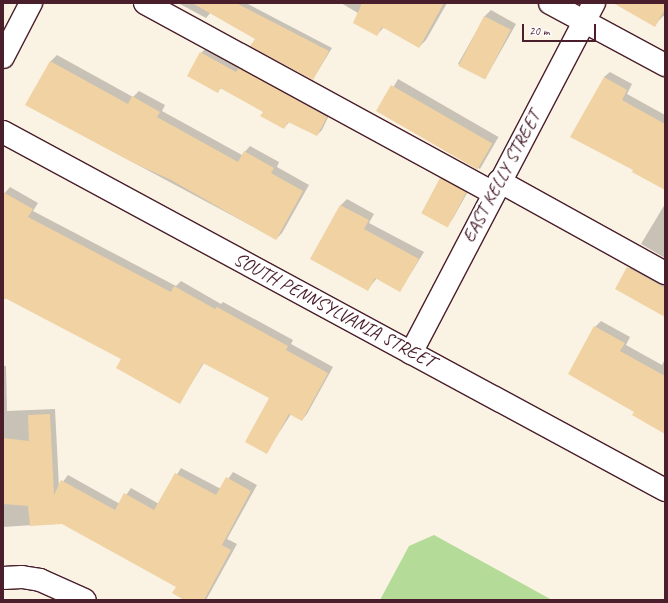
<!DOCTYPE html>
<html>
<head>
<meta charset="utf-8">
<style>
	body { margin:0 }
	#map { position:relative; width:668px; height:603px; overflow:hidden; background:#faf2e3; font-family:Caveat,sans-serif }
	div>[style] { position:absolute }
	.green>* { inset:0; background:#b4db97 }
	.shadow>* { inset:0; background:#0003; transform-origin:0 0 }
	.building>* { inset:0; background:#f0d2a3; transform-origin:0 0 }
	.roads { filter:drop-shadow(1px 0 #4a1f2b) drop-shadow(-1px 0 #4a1f2b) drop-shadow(0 1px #4a1f2b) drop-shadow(0 -1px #4a1f2b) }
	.minor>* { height:22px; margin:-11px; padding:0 11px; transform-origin:11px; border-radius:11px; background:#fff }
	span { translate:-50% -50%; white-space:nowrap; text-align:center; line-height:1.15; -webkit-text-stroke:4px #fff; paint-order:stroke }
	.street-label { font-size:19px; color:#4a1f2b }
	.frame { position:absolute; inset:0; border:4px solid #4a1f2b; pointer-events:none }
	.scale { position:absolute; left:522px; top:24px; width:74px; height:18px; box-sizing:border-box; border:2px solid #4a1f2b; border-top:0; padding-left:5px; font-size:12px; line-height:14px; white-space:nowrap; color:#4a1f2b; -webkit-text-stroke:3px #fff; paint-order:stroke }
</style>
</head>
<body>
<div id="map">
	<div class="green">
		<i style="clip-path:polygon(434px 535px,552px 600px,380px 600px,409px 546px)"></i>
	</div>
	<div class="shadow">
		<i style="clip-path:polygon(178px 3px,246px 3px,332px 48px,313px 79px,256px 38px,211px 12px,206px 18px)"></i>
		<i style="clip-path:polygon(341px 3px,447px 3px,426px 40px,419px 47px,384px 27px,377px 35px,358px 13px)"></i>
		<i style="clip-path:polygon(633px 3px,665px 3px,665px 17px,663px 16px,655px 25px)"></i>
		<i style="clip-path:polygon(491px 10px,516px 24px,489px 72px,483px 78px,458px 64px,485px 16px)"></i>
		<i style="clip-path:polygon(206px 48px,331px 111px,322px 130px,317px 135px,290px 121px,284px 128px,264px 111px,221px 88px,217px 92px,201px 53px)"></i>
		<i style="clip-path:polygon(57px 55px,133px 97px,139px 91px,165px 105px,162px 111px,242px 155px,250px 146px,279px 162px,277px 167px,309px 185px,282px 233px,276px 239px,26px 105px,51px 61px)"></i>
		<i style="clip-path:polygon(610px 72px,632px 84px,627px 94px,665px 115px,665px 189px,604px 77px)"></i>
		<i style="left:398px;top:79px;width:116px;height:37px;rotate:30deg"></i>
		<i style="clip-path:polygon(447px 173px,471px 186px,452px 220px,446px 226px,441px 179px)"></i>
		<i style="clip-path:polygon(10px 187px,38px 203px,33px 211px,176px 286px,181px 281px,221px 304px,223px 302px,293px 340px,291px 344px,333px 367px,307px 414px,302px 420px,291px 414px,266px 453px,270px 398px,204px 363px,180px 402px,122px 358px,8px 298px,3px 299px,3px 195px)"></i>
		<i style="clip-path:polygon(347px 199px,374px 214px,369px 223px,424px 252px,400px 291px,377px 278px,368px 289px,311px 259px,341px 205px)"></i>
		<i style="clip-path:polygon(665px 204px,665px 258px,641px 244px)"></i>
		<i style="clip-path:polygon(634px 261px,665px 279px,665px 315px,616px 288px)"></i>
		<i style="clip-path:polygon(601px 321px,630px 337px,626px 345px,662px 365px,665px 359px,665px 432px,636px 411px,595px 327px)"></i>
		<i style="clip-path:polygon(3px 366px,6px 366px,7px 411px,55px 409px,59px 487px,68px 475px,120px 504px,131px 488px,159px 504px,181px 468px,221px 489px,233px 472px,257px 485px,227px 539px,237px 544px,206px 600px,186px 600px,177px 586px,62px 523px,3px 527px)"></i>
	</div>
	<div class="building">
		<i style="clip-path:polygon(192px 3px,236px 3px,329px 51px,313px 80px,250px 46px,255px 39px)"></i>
		<i style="clip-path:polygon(362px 3px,444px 3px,419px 48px,382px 27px,377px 36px,353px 23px)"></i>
		<i style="clip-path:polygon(613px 3px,665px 3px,665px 9px,655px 27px)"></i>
		<i style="left:484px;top:16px;width:30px;height:56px;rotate:27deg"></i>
		<i style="clip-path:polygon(200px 52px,236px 72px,239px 68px,327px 117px,317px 136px,288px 122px,284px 129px,260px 116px,263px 112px,220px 88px,218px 93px,187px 76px)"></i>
		<i style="clip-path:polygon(50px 61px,128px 104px,132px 96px,160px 112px,157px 117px,238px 162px,244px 151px,274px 168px,271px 173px,303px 191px,276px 240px,171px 180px,132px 162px,25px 105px)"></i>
		<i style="clip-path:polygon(604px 77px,627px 90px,622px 100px,665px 124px,665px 190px,632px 172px,633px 170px,570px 137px)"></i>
		<i style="left:391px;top:85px;width:117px;height:30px;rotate:30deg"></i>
		<i style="left:440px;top:178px;width:30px;height:40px;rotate:28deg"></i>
		<i style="clip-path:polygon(3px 192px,33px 209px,28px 217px,171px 292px,174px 286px,215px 309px,217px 307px,288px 346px,286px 350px,328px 373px,302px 421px,289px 414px,267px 454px,245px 442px,269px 398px,203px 363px,180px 404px,116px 368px,121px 359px,3px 297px)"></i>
		<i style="clip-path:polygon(340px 205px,369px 220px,364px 229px,419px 259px,400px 292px,375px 278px,368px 291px,310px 259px)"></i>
		<i style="clip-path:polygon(627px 267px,665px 288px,665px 317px,615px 289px)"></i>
		<i style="clip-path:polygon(594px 326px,625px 343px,620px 351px,665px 376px,665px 434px,632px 415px,634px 412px,568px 374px)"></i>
		<i style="clip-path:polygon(50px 414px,54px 495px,61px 480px,115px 510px,124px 493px,154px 510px,175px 473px,216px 495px,226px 477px,251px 491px,222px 545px,231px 550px,204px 600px,184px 600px,172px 593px,176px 587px,62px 524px,30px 526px,28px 506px,3px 504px,3px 438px,29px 441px,28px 415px)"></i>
	</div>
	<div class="roads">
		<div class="minor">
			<i style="left:145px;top:3px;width:396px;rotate:28.6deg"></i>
			<i style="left:550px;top:3px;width:131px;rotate:28.3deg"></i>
			<i style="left:3px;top:57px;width:61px;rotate:-62.6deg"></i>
			<i style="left:3px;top:132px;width:753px;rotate:28.4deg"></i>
			<i style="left:499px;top:181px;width:190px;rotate:29deg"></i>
			<i style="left:411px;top:353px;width:395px;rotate:-62.4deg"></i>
			<i style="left:3px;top:578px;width:19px;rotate:-3deg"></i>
			<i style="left:22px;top:577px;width:18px;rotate:9deg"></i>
			<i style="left:40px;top:580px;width:49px;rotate:24deg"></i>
		</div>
	</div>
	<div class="street-label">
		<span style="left:502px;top:177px;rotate:-62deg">EAST KELLY STREET</span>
		<span style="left:334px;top:311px;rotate:28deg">SOUTH PENNSYLVANIA STREET</span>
	</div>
	<div class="frame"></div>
	<div class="scale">20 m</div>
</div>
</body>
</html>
